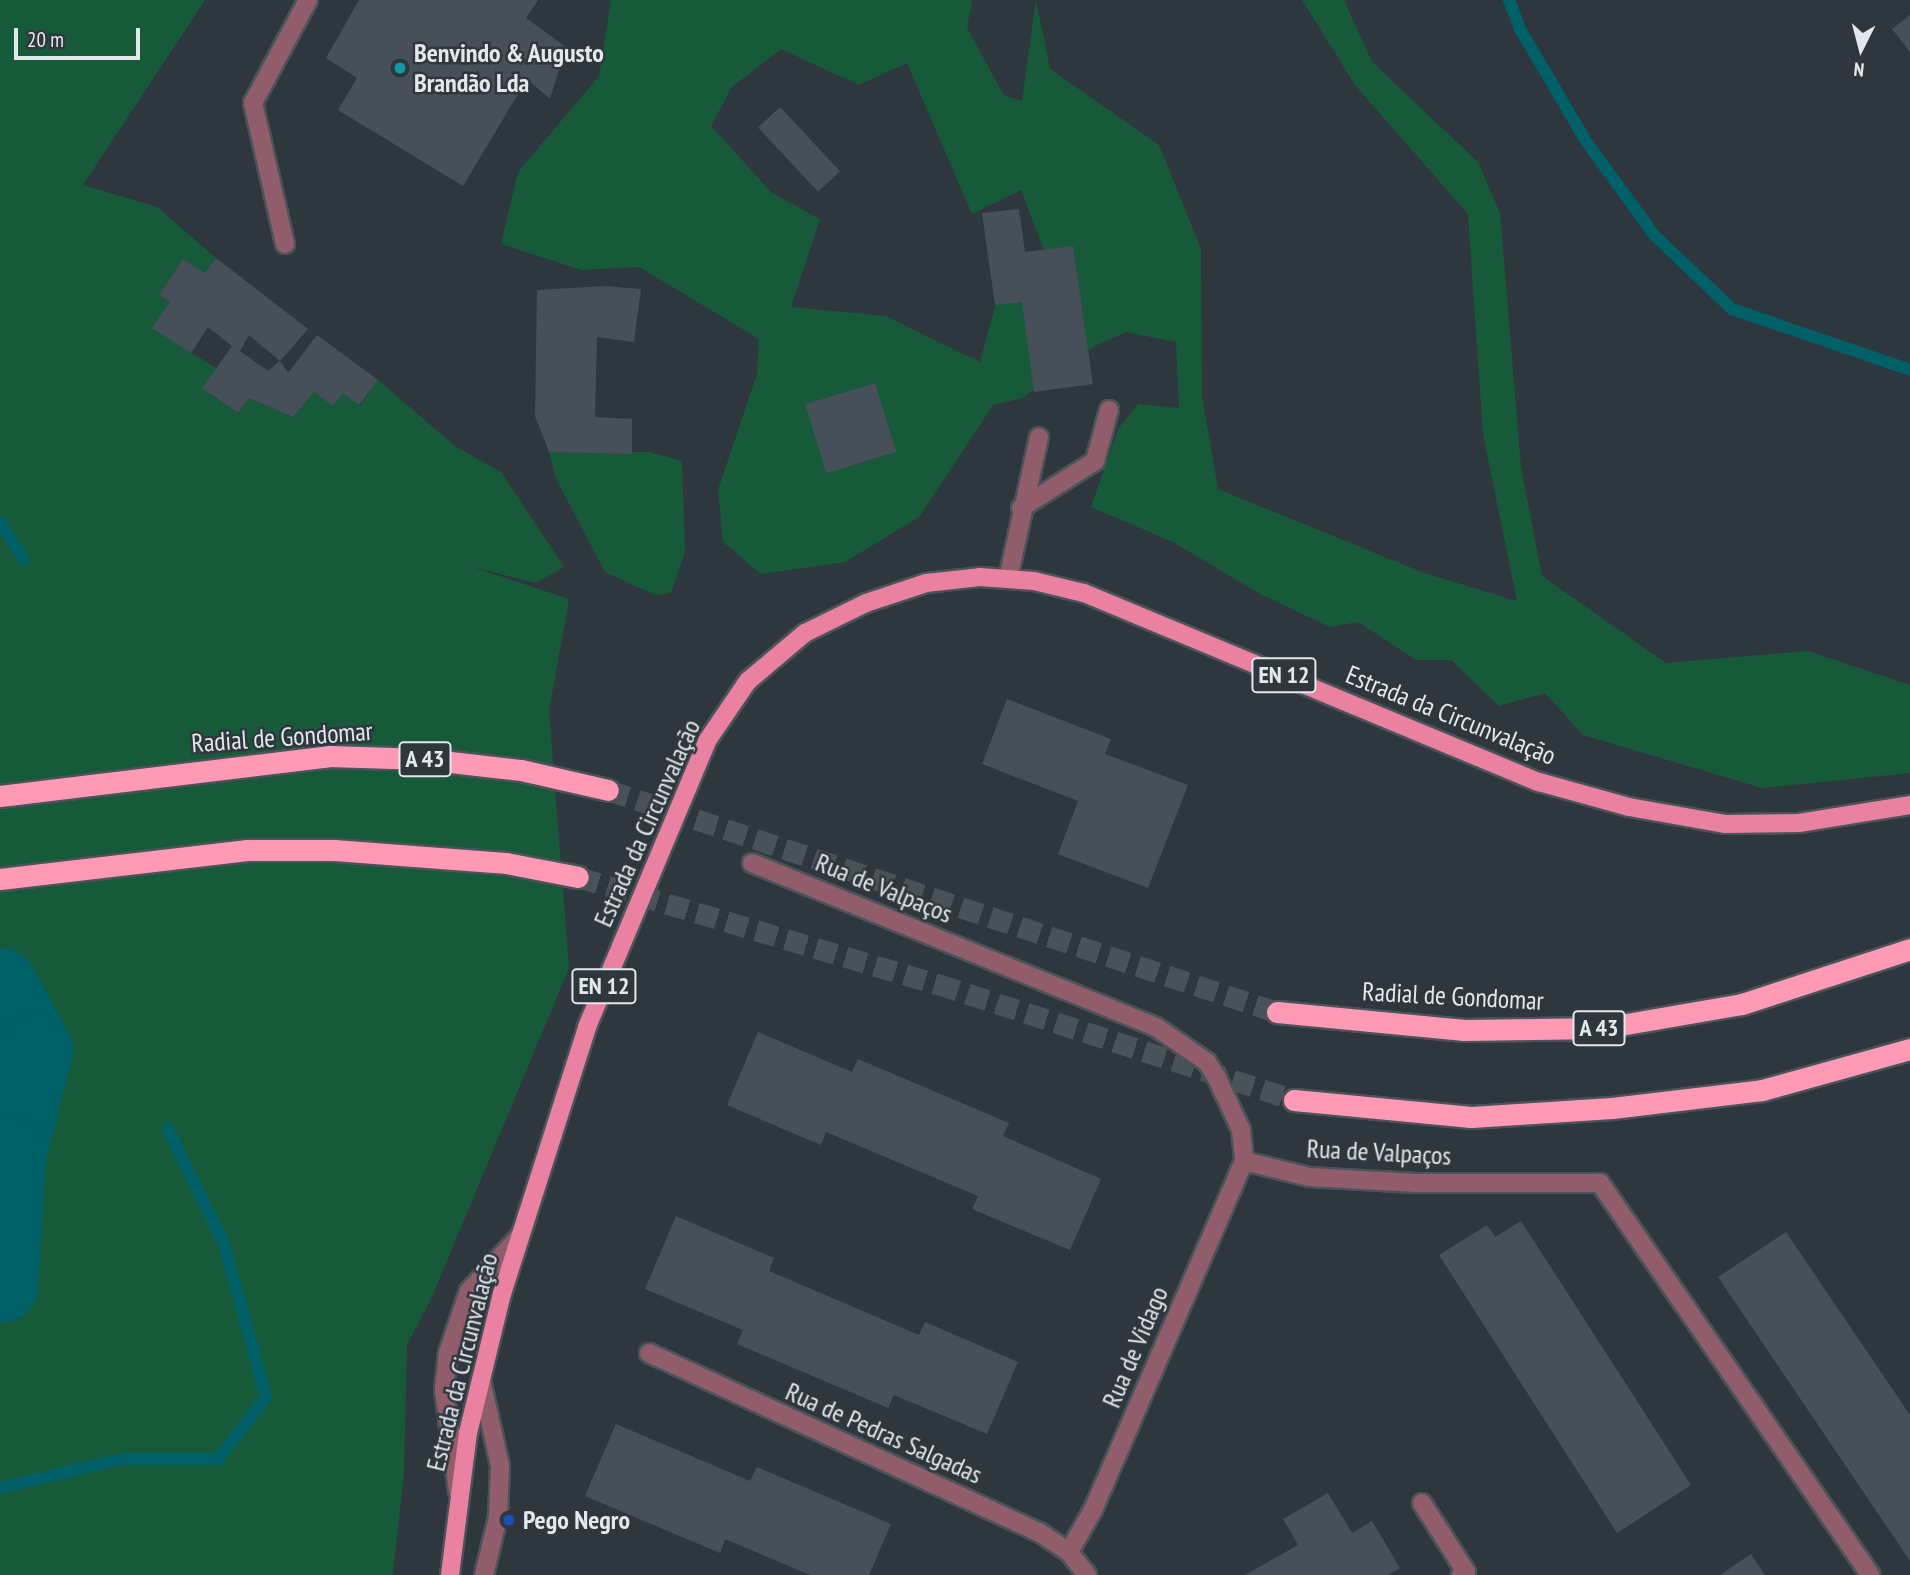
<!DOCTYPE html>
<html>
<head>
<meta charset="utf-8">
<style>
	body { margin:0 }
	#map { position:relative; width:1910px; height:1575px; overflow:hidden; background:#2e373e; font-family:"PT Sans Narrow",sans-serif }
	div>[style] { position:absolute }
	.green>* { inset:0; background:#175a3a }
	.stream>* { height:12px; margin:-6px; padding:0 6px; transform-origin:6px; border-radius:6px; background:#006068 }
	.river>* { height:75px; margin:-37.5px; padding:0 37.5px; transform-origin:37.5px; border-radius:37.5px; background:#006068 }
	.building>* { inset:0; background:#475058; transform-origin:0 0 }
	.highway-tunnel>* { height:21px; margin-top:-10.5px; transform-origin:0; background:repeating-linear-gradient(90deg,#495258 0 21px,transparent 0 31px) }
	.roads { filter:drop-shadow(2px 0 #4b535a) drop-shadow(-2px 0 #4b535a) drop-shadow(0 2px #4b535a) drop-shadow(0 -2px #4b535a) }
	.lane>* { height:18px; margin:-9px; padding:0 9px; transform-origin:9px; border-radius:9px; background:#915d6b }
	.street>* { height:18px; margin:-9px; padding:0 9px; transform-origin:9px; border-radius:9px; background:#915d6b }
	.primary>* { height:18px; margin:-9px; padding:0 9px; transform-origin:9px; border-radius:9px; background:#ea81a0 }
	.highway>* { height:21px; margin:-10.5px; padding:0 10.5px; transform-origin:10.5px; border-radius:10.5px; background:#ff9ab6 }
	.dots>* { width:19px; height:19px; translate:-50% -50%; box-sizing:border-box; border:4px solid #2e373e; border-radius:50% }
	span { translate:-50% -50%; white-space:nowrap; text-align:center; line-height:1.15; -webkit-text-stroke:5px #2e373e; paint-order:stroke }
	.shield-label span { padding:2px 5px; background:#2e373e; border:2px solid; border-radius:5px; -webkit-text-stroke-width:0 }
	.shield-label { font-size:24px; color:#e3e8ed; font-weight:700 }
	.poi-label { font-size:26px; color:#e3e8ed; font-weight:700 }
	.left { translate:0 -50%; text-align:left }
	.street-label { font-size:26px; color:#e3e8ed }
	.north { position:absolute; left:1826px; top:14px; width:70px; height:70px; -webkit-text-stroke:5px #2e373e; paint-order:stroke; rotate:186deg; font-size:19px; font-weight:700; line-height:28px; text-align:center; color:#e3e8ed }
	.north::after { content:''; display:block; margin:auto; width:24px; height:32px; background:#e3e8ed; clip-path:polygon(50% 0,100% 100%,50% 72%,0 100%) }
	.scale { position:absolute; left:14px; top:28px; width:126px; height:32px; box-sizing:border-box; border:4px solid #e3e8ed; border-top:0; padding-left:9px; font-size:21px; line-height:24px; white-space:nowrap; color:#e3e8ed; -webkit-text-stroke:5px #2e373e; paint-order:stroke }
</style>
</head>
<body>
<div id="map">
	<div class="green">
		<i style="clip-path:polygon(0 0,205px 0,83px 185px,157px 207px,216px 258px,205px 273px,183px 259px,159px 295px,170px 302px,153px 328px,217px 369px,203px 389px,238px 413px,249px 398px,293px 417px,314px 392px,333px 406px,343px 393px,360px 405px,378px 380px,455px 446px,501px 472px,564px 567px,536px 583px,469px 566px,569px 599px,549px 711px,569px 968px,432px 1297px,407px 1345px,404px 1473px,393px 1575px,0 1575px)"></i>
		<i style="clip-path:polygon(evenodd,611px 0,972px 0,967px 28px,1004px 95px,1022px 101px,1036px 0,1050px 69px,1159px 145px,1201px 249px,1202px 396px,1218px 489px,1424px 573px,1517px 601px,1483px 435px,1468px 214px,1355px 85px,1302px 0,1344px 0,1372px 62px,1478px 162px,1500px 213px,1521px 467px,1542px 576px,1666px 663px,1808px 651px,1910px 685px,1910px 773px,1762px 788px,1583px 735px,1545px 693px,1499px 706px,1451px 660px,1416px 660px,1358px 622px,1330px 627px,1262px 595px,1173px 542px,1091px 507px,1118px 429px,1138px 404px,1179px 408px,1176px 342px,1126px 332px,1095px 346px,1022px 398px,993px 405px,919px 517px,845px 562px,761px 574px,723px 542px,718px 490px,757px 374px,759px 339px,639px 267px,581px 270px,501px 244px,518px 172px,599px 76px,611px 0,781px 49px,859px 85px,907px 63px,972px 214px,1021px 190px,1050px 266px,1000px 288px,980px 362px,886px 316px,791px 307px,820px 219px,772px 193px,711px 126px,732px 87px,781px 49px)"></i>
		<i style="clip-path:polygon(549px 452px,649px 452px,682px 461px,685px 552px,671px 593px,655px 595px,605px 572px,556px 479px)"></i>
	</div>
	<div class="stream">
		<i style="left:1509px;top:0;width:31px;rotate:69deg"></i>
		<i style="left:1520px;top:29px;width:130px;rotate:59.5deg"></i>
		<i style="left:1586px;top:141px;width:116px;rotate:54.1deg"></i>
		<i style="left:1654px;top:235px;width:108px;rotate:43.5deg"></i>
		<i style="left:1732px;top:309px;width:188px;rotate:18.9deg"></i>
		<i style="left:0;top:522px;width:45px;rotate:57.7deg"></i>
		<i style="left:0;top:1488px;width:124px;rotate:-13.5deg"></i>
		<i style="left:121px;top:1459px;width:97px"></i>
		<i style="left:218px;top:1459px;width:78px;rotate:-52.3deg"></i>
		<i style="left:266px;top:1397px;width:159px;rotate:-105.4deg"></i>
		<i style="left:224px;top:1244px;width:128px;rotate:-116deg"></i>
	</div>
	<div class="river">
		<i style="left:0;top:985px;width:74px;rotate:61.7deg"></i>
		<i style="left:35px;top:1050px;width:108px;rotate:104.4deg"></i>
		<i style="left:8px;top:1155px;width:130px;rotate:93.5deg"></i>
	</div>
	<div class="building">
		<i style="clip-path:polygon(359px 0,538px 0,526px 18px,566px 47px,550px 99px,527px 79px,463px 186px,338px 110px,357px 78px,326px 58px)"></i>
		<i style="clip-path:polygon(1910px 15px,1910px 52px,1892px 29px)"></i>
		<i style="left:780px;top:107px;width:88px;height:30px;rotate:47deg"></i>
		<i style="clip-path:polygon(1019px 209px,1025px 252px,1073px 246px,1093px 384px,1034px 392px,1022px 302px,995px 305px,982px 213px)"></i>
		<i style="clip-path:polygon(evenodd,216px 258px,308px 329px,280px 361px,288px 373px,317px 335px,378px 380px,359px 405px,343px 393px,333px 406px,314px 392px,293px 417px,249px 398px,238px 413px,202px 388px,232px 346px,208px 327px,191px 353px,152px 328px,170px 302px,159px 295px,183px 259px,205px 273px,216px 258px,249px 335px,280px 361px,268px 371px,240px 351px,249px 335px)"></i>
		<i style="clip-path:polygon(605px 286px,641px 289px,634px 342px,597px 337px,595px 417px,632px 419px,632px 454px,549px 452px,535px 416px,537px 290px)"></i>
		<i style="left:875px;top:383px;width:72px;height:73px;rotate:73deg"></i>
		<i style="clip-path:polygon(1007px 699px,1111px 739px,1105px 754px,1188px 785px,1148px 888px,1058px 854px,1078px 801px,982px 764px)"></i>
		<i style="clip-path:polygon(758px 1032px,852px 1072px,858px 1059px,1009px 1123px,1003px 1136px,1101px 1179px,1070px 1250px,972px 1209px,978px 1196px,826px 1132px,821px 1145px,727px 1105px)"></i>
		<i style="clip-path:polygon(676px 1216px,774px 1258px,769px 1271px,919px 1335px,925px 1322px,1018px 1362px,987px 1434px,894px 1395px,888px 1408px,737px 1344px,743px 1330px,645px 1289px)"></i>
		<i style="clip-path:polygon(1521px 1221px,1691px 1485px,1617px 1533px,1439px 1255px,1487px 1225px,1495px 1237px)"></i>
		<i style="clip-path:polygon(1786px 1232px,1910px 1415px,1910px 1561px,1718px 1277px)"></i>
		<i style="clip-path:polygon(616px 1424px,750px 1481px,757px 1467px,891px 1524px,869px 1575px,810px 1575px,725px 1539px,720px 1553px,585px 1496px)"></i>
		<i style="clip-path:polygon(1328px 1493px,1352px 1533px,1372px 1521px,1400px 1568px,1388px 1575px,1245px 1575px,1298px 1545px,1283px 1519px)"></i>
		<i style="clip-path:polygon(1751px 1554px,1765px 1575px,1720px 1575px)"></i>
	</div>
	<div class="highway-tunnel">
		<i style="left:608px;top:790px;width:705px;rotate:18.36deg"></i>
		<i style="left:578px;top:877px;width:376px;rotate:16.6deg"></i>
		<i style="left:938px;top:984px;width:374px;rotate:18deg"></i>
	</div>
	<div class="roads">
		<div class="lane">
			<i style="left:285px;top:244px;width:145px;rotate:-102.8deg"></i>
			<i style="left:253px;top:103px;width:117px;rotate:-61.9deg"></i>
			<i style="left:1021px;top:508px;width:88px;rotate:-32.4deg"></i>
			<i style="left:1095px;top:461px;width:53px;rotate:-74.6deg"></i>
			<i style="left:481px;top:1380px;width:88px;rotate:77.5deg"></i>
			<i style="left:500px;top:1466px;width:51px;rotate:92.2deg"></i>
			<i style="left:498px;top:1517px;width:60px;rotate:103.6deg"></i>
			<i style="left:458px;top:1491px;width:102px;rotate:-97.9deg"></i>
			<i style="left:444px;top:1390px;width:37px;rotate:-84deg"></i>
			<i style="left:448px;top:1353px;width:65px;rotate:-71.3deg"></i>
			<i style="left:469px;top:1291px;width:74px;rotate:-47.2deg"></i>
		</div>
		<div class="street">
			<i style="left:1008px;top:579px;width:145px;rotate:-77.7deg"></i>
			<i style="left:752px;top:863px;width:436px;rotate:22.1deg"></i>
			<i style="left:1156px;top:1027px;width:62px;rotate:34.5deg"></i>
			<i style="left:1207px;top:1062px;width:19px;rotate:58deg"></i>
			<i style="left:1217px;top:1078px;width:57px;rotate:65.2deg"></i>
			<i style="left:1241px;top:1130px;width:31px;rotate:84deg"></i>
			<i style="left:1244px;top:1161px;width:67px;rotate:13.8deg"></i>
			<i style="left:1309px;top:1177px;width:107px;rotate:3.2deg"></i>
			<i style="left:1416px;top:1183px;width:184px"></i>
			<i style="left:1600px;top:1183px;width:476px;rotate:55.4deg"></i>
			<i style="left:649px;top:1353px;width:429px;rotate:24.7deg"></i>
			<i style="left:1039px;top:1532px;width:36px;rotate:34deg"></i>
			<i style="left:1069px;top:1552px;width:29px;rotate:52deg"></i>
			<i style="left:1422px;top:1503px;width:82px;rotate:57.5deg"></i>
			<i style="left:1466px;top:1572px;width:6px;rotate:149deg"></i>
			<i style="left:1069px;top:1552px;width:48px;rotate:-60.3deg"></i>
			<i style="left:1093px;top:1510px;width:380px;rotate:-66.6deg"></i>
		</div>
		<div class="primary">
			<i style="left:450px;top:1575px;width:143px;rotate:-82.8deg"></i>
			<i style="left:468px;top:1433px;width:143px;rotate:-76.3deg"></i>
			<i style="left:502px;top:1294px;width:280px;rotate:-72.3deg"></i>
			<i style="left:587px;top:1027px;width:310px;rotate:-67.2deg"></i>
			<i style="left:707px;top:741px;width:73px;rotate:-55.7deg"></i>
			<i style="left:748px;top:681px;width:75px;rotate:-40.1deg"></i>
			<i style="left:805px;top:633px;width:68px;rotate:-26.2deg"></i>
			<i style="left:866px;top:603px;width:63px;rotate:-18.4deg"></i>
			<i style="left:926px;top:583px;width:54px;rotate:-6.3deg"></i>
			<i style="left:980px;top:577px;width:54px;rotate:4.2deg"></i>
			<i style="left:1034px;top:581px;width:51px;rotate:13.5deg"></i>
			<i style="left:1084px;top:593px;width:493px;rotate:22.6deg"></i>
			<i style="left:1539px;top:782px;width:93px;rotate:15.5deg"></i>
			<i style="left:1629px;top:807px;width:97px;rotate:10deg"></i>
			<i style="left:1725px;top:824px;width:74px;rotate:-0.8deg"></i>
			<i style="left:1799px;top:823px;width:112px;rotate:-9.2deg"></i>
		</div>
		<div class="highway">
			<i style="left:0;top:796px;width:331px;rotate:-6.9deg"></i>
			<i style="left:329px;top:756px;width:95px;rotate:1.8deg"></i>
			<i style="left:424px;top:759px;width:98px;rotate:6.5deg"></i>
			<i style="left:521px;top:770px;width:89px;rotate:12.9deg"></i>
			<i style="left:0;top:879px;width:249px;rotate:-6.7deg"></i>
			<i style="left:247px;top:850px;width:87px"></i>
			<i style="left:334px;top:850px;width:172px;rotate:4.3deg"></i>
			<i style="left:506px;top:863px;width:73px;rotate:11deg"></i>
			<i style="left:1277px;top:1012px;width:188px;rotate:5.5deg"></i>
			<i style="left:1464px;top:1030px;width:139px;rotate:-0.8deg"></i>
			<i style="left:1603px;top:1028px;width:141px;rotate:-9.8deg"></i>
			<i style="left:1742px;top:1004px;width:177px;rotate:-18.1deg"></i>
			<i style="left:1294px;top:1100px;width:178px;rotate:5.5deg"></i>
			<i style="left:1471px;top:1117px;width:141px;rotate:-3.7deg"></i>
			<i style="left:1612px;top:1108px;width:151px;rotate:-6.8deg"></i>
			<i style="left:1762px;top:1090px;width:154px;rotate:-15.5deg"></i>
		</div>
	</div>
	<div class="dots">
		<i style="left:400px;top:68px;background:#0f9aa8"></i>
		<i style="left:509px;top:1520px;background:#1a4fb4"></i>
	</div>
	<div class="shield-label">
		<span style="left:1284px;top:675px">EN 12</span>
		<span style="left:425px;top:759px">A 43</span>
		<span style="left:604px;top:986px">EN 12</span>
		<span style="left:1599px;top:1028px">A 43</span>
	</div>
	<div class="poi-label">
		<span class="left" style="left:414px;top:68px">Benvindo &amp; Augusto<br>Brandão Lda</span>
		<span class="left" style="left:523px;top:1520px">Pego Negro</span>
	</div>
	<div class="street-label">
		<span style="left:1451px;top:715px;rotate:22deg">Estrada da Circunvalação</span>
		<span style="left:282px;top:737px;rotate:-4deg">Radial de Gondomar</span>
		<span style="left:647px;top:823px;rotate:-66deg">Estrada da Circunvalação</span>
		<span style="left:884px;top:888px;rotate:22deg">Rua de Valpaços</span>
		<span style="left:1453px;top:996px;rotate:3deg">Radial de Gondomar</span>
		<span style="left:1379px;top:1152px;rotate:3deg">Rua de Valpaços</span>
		<span style="left:1135px;top:1347px;rotate:-67deg">Rua de Vidago</span>
		<span style="left:462px;top:1362px;rotate:-76deg">Estrada da Circunvalação</span>
		<span style="left:884px;top:1433px;rotate:24deg">Rua de Pedras Salgadas</span>
	</div>
	<div class="north">N</div>
	<div class="scale">20 m</div>
</div>
</body>
</html>
